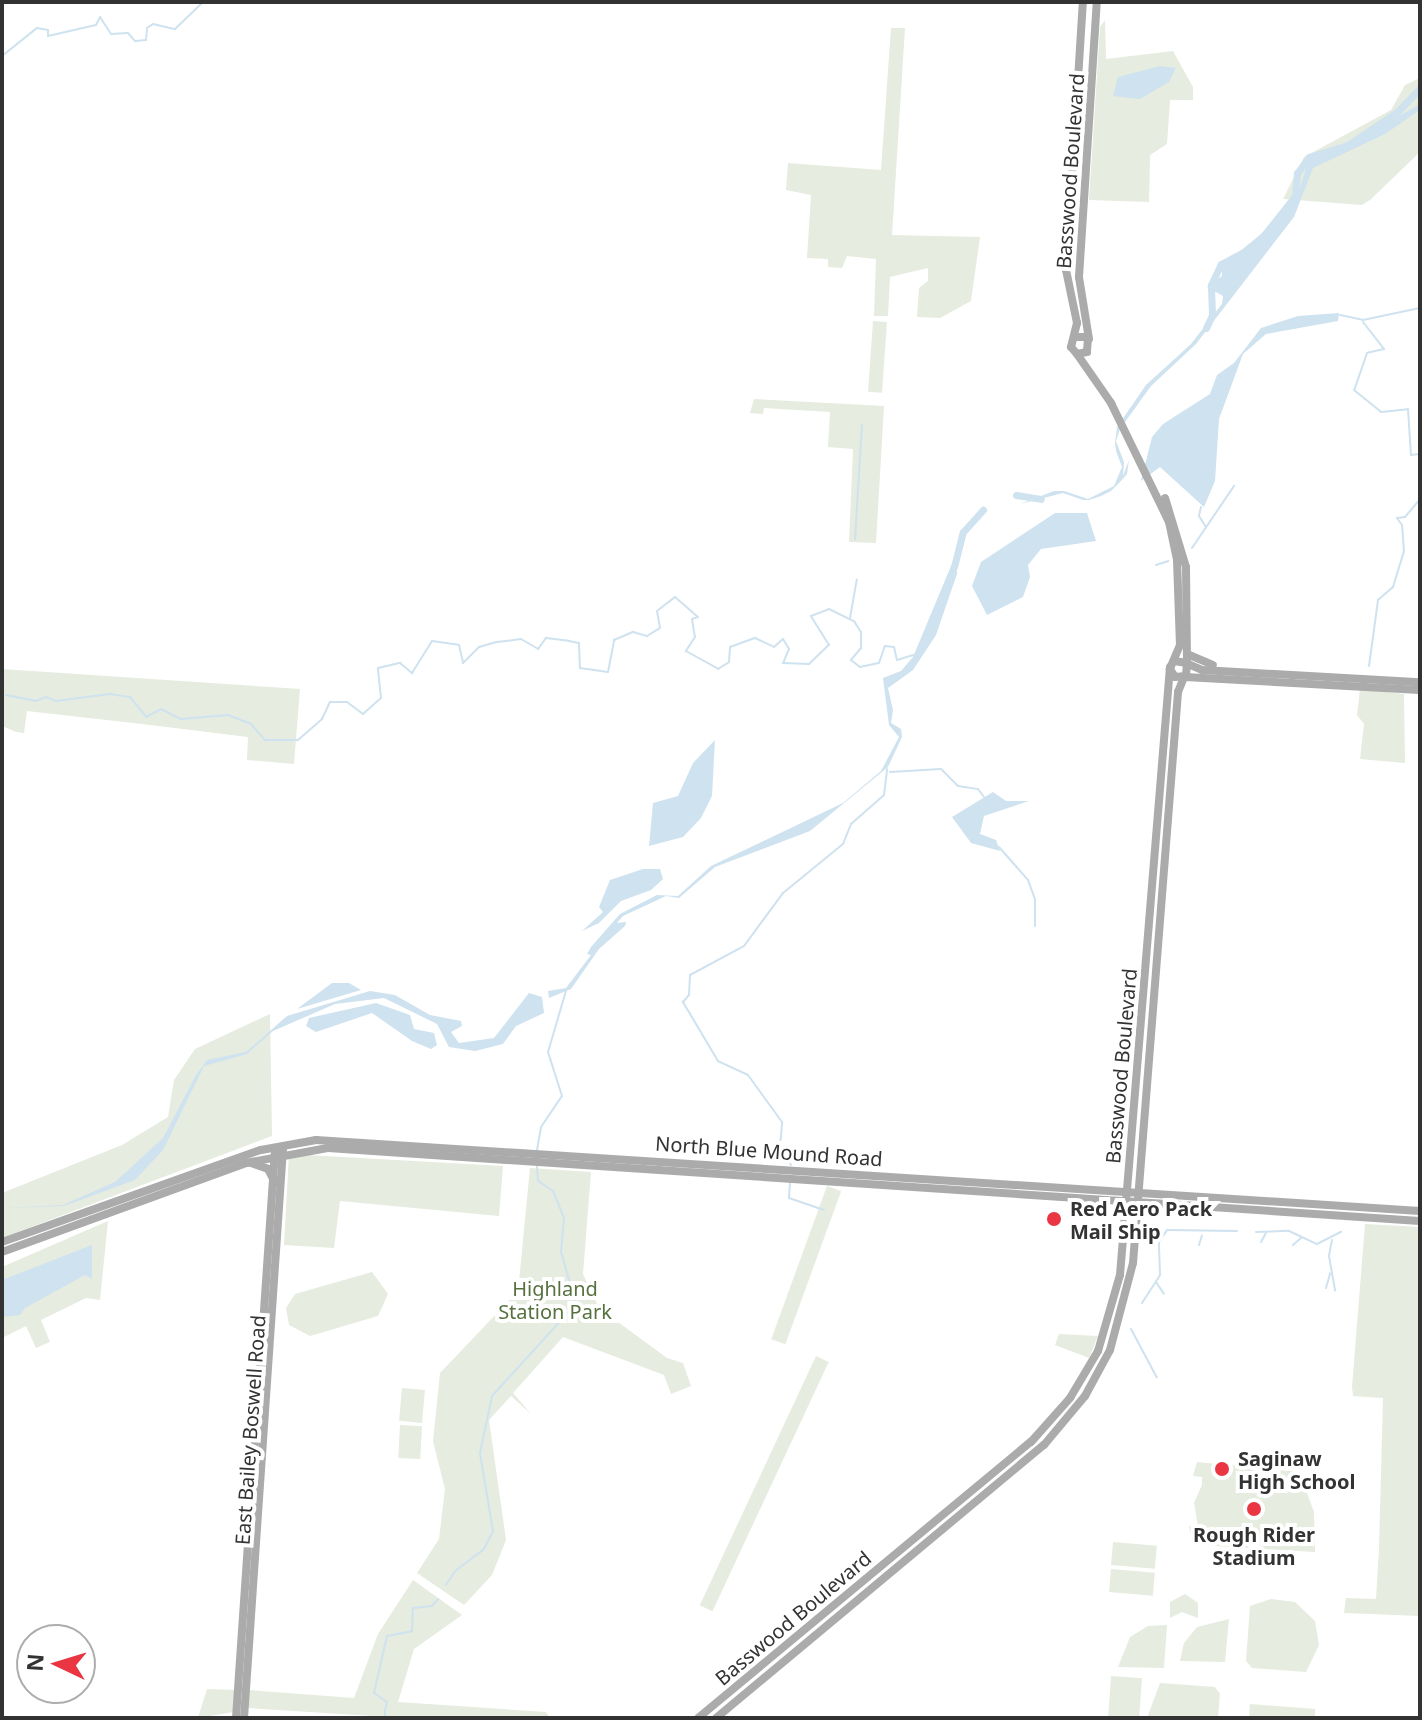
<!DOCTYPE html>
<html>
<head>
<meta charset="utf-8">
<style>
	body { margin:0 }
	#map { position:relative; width:1422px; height:1720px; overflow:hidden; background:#fff; font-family:"Noto Sans",sans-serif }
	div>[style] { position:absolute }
	.green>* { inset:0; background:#e6ecdf; transform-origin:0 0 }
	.water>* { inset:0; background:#cee2ef }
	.stream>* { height:2px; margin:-1px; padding:0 1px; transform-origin:1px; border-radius:1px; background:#cee2ef }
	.river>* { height:7px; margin:-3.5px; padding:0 3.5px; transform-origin:3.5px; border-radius:3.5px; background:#cee2ef }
	.major>* { height:8px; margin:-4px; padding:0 4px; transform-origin:4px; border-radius:4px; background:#ababab }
	.dots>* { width:22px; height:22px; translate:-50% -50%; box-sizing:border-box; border:4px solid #fff; border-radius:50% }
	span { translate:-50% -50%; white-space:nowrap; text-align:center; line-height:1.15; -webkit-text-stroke:8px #fff; paint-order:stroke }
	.street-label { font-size:20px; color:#333 }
	.poi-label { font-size:20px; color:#333; font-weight:700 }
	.left { translate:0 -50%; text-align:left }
	.park-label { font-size:20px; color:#56713e }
	.frame { position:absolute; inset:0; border:4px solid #333; pointer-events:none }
	.north { position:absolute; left:16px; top:1624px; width:80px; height:80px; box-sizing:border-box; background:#fff; border:2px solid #adadad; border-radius:50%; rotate:274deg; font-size:22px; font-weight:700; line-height:32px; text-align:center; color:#333 }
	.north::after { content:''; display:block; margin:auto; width:28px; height:36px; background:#ea3543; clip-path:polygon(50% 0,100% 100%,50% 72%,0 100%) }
</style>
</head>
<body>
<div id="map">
	<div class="green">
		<i style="clip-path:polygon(1105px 20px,1106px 59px,1173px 51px,1193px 87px,1193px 100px,1170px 100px,1167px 144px,1150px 155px,1149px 202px,1089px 200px,1100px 27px)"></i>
		<i style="clip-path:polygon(891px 28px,905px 28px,892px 235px,980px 237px,971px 301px,940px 318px,917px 317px,919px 288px,928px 281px,928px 268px,890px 277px,888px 316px,874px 316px,876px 259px,847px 256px,842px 268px,828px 267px,828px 259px,807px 258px,811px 195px,786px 190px,788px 163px,881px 170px)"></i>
		<i style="clip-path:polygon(1420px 78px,1420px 152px,1370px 200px,1362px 205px,1283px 199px,1304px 157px,1391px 110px,1405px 85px)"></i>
		<i style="left:873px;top:321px;width:14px;height:71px;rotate:4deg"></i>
		<i style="clip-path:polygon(754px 399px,884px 406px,876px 543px,849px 542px,853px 449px,828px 447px,830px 412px,764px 408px,763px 414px,750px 413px)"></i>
		<i style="clip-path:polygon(2px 669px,300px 689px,294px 764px,247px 760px,248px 737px,142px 724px,27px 711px,24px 733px,16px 732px,2px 726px)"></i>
		<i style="clip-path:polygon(1360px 689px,1404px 694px,1405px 763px,1360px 759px,1364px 724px,1357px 715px)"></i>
		<i style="clip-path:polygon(270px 1014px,272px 1136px,2px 1238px,2px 1193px,122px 1145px,168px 1117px,174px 1080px,195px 1049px)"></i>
		<i style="clip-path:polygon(289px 1154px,503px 1166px,499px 1216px,340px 1201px,334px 1248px,284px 1245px)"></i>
		<i style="clip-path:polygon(530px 1168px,591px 1172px,583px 1274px,599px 1308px,667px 1358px,683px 1363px,691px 1386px,671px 1394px,664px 1375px,563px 1337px,513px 1393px,531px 1414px,511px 1396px,489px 1420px,506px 1540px,492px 1575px,464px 1605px,417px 1573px,439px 1539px,445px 1489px,433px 1441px,440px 1373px,518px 1291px)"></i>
		<i style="left:827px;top:1186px;width:15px;height:163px;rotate:20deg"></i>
		<i style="clip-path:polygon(108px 1221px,100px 1300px,86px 1298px,41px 1320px,50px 1342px,36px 1348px,26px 1326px,2px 1338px,2px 1267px)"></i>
		<i style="clip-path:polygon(1365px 1224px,1420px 1227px,1420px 1616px,1344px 1613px,1346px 1598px,1376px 1599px,1379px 1549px,1383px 1398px,1353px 1396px,1352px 1387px)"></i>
		<i style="clip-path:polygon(372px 1272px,388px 1294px,378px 1316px,310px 1336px,289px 1325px,286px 1308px,295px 1294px)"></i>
		<i style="clip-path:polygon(1059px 1334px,1098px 1336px,1089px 1358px,1055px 1345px)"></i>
		<i style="left:816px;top:1356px;width:14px;height:275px;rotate:25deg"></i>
		<i style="left:402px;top:1388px;width:23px;height:33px;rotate:5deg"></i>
		<i style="left:400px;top:1425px;width:22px;height:33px;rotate:3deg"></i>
		<i style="clip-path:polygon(1197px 1462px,1299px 1472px,1314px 1512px,1315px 1552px,1215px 1546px,1191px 1536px,1189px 1526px,1198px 1526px,1194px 1503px,1202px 1485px,1202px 1477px,1193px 1476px)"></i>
		<i style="left:1113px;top:1542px;width:44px;height:23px;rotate:5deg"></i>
		<i style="left:1111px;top:1569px;width:44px;height:23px;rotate:5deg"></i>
		<i style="clip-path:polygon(413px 1580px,462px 1615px,414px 1649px,398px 1702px,546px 1712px,550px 1718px,404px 1718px,248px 1708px,249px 1690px,354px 1698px,378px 1634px)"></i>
		<i style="clip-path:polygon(1185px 1594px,1198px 1603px,1198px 1618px,1182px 1612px,1170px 1618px,1170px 1602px)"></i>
		<i style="clip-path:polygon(1271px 1599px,1295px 1602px,1315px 1621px,1319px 1645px,1306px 1672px,1252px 1668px,1246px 1661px,1250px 1606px)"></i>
		<i style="clip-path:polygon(1229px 1619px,1225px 1662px,1180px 1661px,1184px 1643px,1197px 1627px)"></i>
		<i style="clip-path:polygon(1167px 1625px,1164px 1668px,1118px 1667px,1130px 1637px,1148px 1626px)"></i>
		<i style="left:1111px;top:1676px;width:31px;height:42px;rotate:4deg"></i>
		<i style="clip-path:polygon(1160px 1683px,1215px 1687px,1220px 1694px,1218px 1718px,1147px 1718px)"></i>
		<i style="clip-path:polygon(207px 1689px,236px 1690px,234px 1712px,198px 1718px)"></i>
		<i style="clip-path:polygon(1250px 1704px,1315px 1709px,1315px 1718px,1249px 1718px)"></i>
	</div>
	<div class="water">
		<i style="clip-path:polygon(1160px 66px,1176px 68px,1169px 82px,1140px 99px,1113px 96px,1118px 77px)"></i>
		<i style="clip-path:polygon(1420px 104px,1420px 110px,1385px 134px,1313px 168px,1294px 217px,1196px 344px,1151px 386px,1120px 429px,1116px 441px,1124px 462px,1123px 476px,1129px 460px,1127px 474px,1120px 482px,1111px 491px,1101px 496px,1089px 500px,1083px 500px,1063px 493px,1020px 504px,1054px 491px,1064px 491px,1088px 499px,1114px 486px,1122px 467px,1116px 451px,1115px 443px,1117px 427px,1146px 385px,1191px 344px,1222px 304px,1223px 296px,1207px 287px,1222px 276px,1222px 266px,1283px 216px,1298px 194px,1309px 159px,1348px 146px)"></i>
		<i style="clip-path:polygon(1339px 313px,1338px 321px,1266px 334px,1243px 354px,1219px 419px,1215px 481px,1204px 507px,1160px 467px,1141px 481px,1152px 437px,1163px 424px,1210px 394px,1217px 375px,1234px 363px,1261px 328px,1298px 316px)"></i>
		<i style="clip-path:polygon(1055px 513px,1087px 513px,1096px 541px,1041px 549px,1028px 565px,1030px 577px,1023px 597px,987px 615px,972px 586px,981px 562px)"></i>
		<i style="clip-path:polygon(956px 554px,957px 574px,936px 635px,913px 670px,888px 688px,893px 710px,891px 723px,901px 729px,902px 737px,888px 767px,810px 831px,715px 867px,679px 898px,666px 896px,623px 916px,617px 923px,626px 922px,625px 926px,599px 949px,571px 989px,549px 998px,548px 991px,566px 988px,591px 955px,587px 954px,591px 947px,620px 914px,657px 895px,678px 896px,711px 866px,843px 803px,881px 771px,899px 737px,889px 725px,883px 678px,901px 671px,913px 657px)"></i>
		<i style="clip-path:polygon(715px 740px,712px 796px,701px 818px,683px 837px,649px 846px,653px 803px,678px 796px,693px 763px)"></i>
		<i style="clip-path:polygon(993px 792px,1006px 801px,1029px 801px,984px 816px,980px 834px,996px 840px,1000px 851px,971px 843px,952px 817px)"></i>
		<i style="clip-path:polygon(643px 869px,660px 869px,663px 879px,651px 890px,621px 901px,599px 923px,582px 931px,603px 912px,599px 907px,610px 880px)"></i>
		<i style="clip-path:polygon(332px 983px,349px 983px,361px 990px,297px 1009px)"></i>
		<i style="clip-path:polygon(370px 991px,395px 995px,430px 1015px,461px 1021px,462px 1026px,451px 1032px,459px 1043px,494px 1038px,529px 993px,542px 997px,544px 1013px,516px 1026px,503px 1044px,475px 1051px,449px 1047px,437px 1024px,384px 998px,335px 1004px,273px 1031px,247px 1054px,204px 1066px,163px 1150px,135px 1180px,64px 1206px,2px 1208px,63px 1205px,115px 1182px,163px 1138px,196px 1075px,207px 1060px,246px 1052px,287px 1016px)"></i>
		<i style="clip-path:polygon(376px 1003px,410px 1015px,414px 1029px,434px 1033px,437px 1045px,431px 1049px,412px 1041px,372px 1013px,316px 1032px,306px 1026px,309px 1018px)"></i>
		<i style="clip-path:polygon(92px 1245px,92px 1279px,85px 1275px,25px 1308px,20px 1315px,2px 1317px,2px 1280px)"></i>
	</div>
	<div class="stream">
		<i style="left:2px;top:56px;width:45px;rotate:-38.7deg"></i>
		<i style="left:37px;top:28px;width:11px;rotate:10deg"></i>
		<i style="left:48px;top:30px;width:6px;rotate:90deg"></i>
		<i style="left:48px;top:36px;width:49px;rotate:-12.9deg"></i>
		<i style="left:96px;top:25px;width:9px;rotate:-63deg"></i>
		<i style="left:100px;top:17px;width:20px;rotate:57deg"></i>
		<i style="left:111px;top:34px;width:17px;rotate:-3deg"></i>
		<i style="left:128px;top:33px;width:11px;rotate:49deg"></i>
		<i style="left:135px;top:41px;width:11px;rotate:-5deg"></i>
		<i style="left:146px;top:40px;width:12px;rotate:-85deg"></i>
		<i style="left:147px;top:28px;width:7px;rotate:-34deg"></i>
		<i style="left:153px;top:24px;width:23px;rotate:13deg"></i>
		<i style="left:175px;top:29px;width:39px;rotate:-44deg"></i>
		<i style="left:1340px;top:315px;width:24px;rotate:12deg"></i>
		<i style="left:1363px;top:320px;width:58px;rotate:-11.9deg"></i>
		<i style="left:1363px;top:322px;width:34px;rotate:52deg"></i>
		<i style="left:1384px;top:349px;width:17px;rotate:167deg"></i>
		<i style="left:1367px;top:353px;width:39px;rotate:109deg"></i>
		<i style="left:1354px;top:390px;width:35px;rotate:39deg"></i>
		<i style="left:1381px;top:412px;width:27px;rotate:-6deg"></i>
		<i style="left:1408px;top:409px;width:46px;rotate:86.3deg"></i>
		<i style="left:1411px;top:455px;width:9px;rotate:-6deg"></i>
		<i style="left:1201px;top:507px;width:9px;rotate:103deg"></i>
		<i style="left:1199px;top:516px;width:13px;rotate:58deg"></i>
		<i style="left:855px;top:539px;width:114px;rotate:-86.5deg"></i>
		<i style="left:1192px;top:548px;width:75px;rotate:-55.9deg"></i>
		<i style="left:1156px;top:565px;width:13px;rotate:-18deg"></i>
		<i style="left:850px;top:618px;width:39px;rotate:-80deg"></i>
		<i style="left:1369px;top:666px;width:67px;rotate:-82.2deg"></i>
		<i style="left:1378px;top:600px;width:20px;rotate:-41deg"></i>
		<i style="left:1393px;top:587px;width:37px;rotate:-73deg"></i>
		<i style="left:1404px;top:552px;width:27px;rotate:-94deg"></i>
		<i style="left:1402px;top:525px;width:9px;rotate:-126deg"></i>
		<i style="left:1397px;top:518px;width:8px;rotate:-7deg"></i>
		<i style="left:1405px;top:517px;width:23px;rotate:-50deg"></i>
		<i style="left:6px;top:695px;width:31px;rotate:11deg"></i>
		<i style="left:36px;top:701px;width:11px;rotate:-22deg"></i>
		<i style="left:46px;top:697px;width:11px;rotate:22deg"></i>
		<i style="left:56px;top:701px;width:54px;rotate:-7.4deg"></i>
		<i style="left:110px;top:694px;width:20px;rotate:9deg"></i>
		<i style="left:130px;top:697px;width:26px;rotate:51deg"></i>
		<i style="left:146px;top:717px;width:17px;rotate:-28deg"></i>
		<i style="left:161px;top:709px;width:22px;rotate:27deg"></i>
		<i style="left:181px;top:719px;width:47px;rotate:-4.9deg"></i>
		<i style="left:228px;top:715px;width:25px;rotate:21deg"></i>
		<i style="left:251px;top:724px;width:21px;rotate:49deg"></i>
		<i style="left:265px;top:740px;width:33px"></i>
		<i style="left:298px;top:740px;width:32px;rotate:-41deg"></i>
		<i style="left:322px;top:719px;width:19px;rotate:-65deg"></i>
		<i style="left:330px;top:702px;width:17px"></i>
		<i style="left:347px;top:702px;width:20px;rotate:37deg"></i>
		<i style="left:363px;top:714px;width:24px;rotate:-42deg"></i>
		<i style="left:381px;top:698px;width:30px;rotate:-96deg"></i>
		<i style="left:378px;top:668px;width:23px;rotate:-13deg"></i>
		<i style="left:400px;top:663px;width:16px;rotate:40deg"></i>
		<i style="left:412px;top:673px;width:38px;rotate:-58deg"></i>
		<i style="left:432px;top:641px;width:27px;rotate:8deg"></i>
		<i style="left:459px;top:645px;width:18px;rotate:77deg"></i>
		<i style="left:463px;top:663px;width:23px;rotate:-45deg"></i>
		<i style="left:479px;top:647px;width:19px;rotate:-16deg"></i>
		<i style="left:497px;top:642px;width:24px;rotate:-7deg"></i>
		<i style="left:521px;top:639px;width:20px;rotate:30deg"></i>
		<i style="left:538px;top:649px;width:14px;rotate:-54deg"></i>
		<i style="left:546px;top:638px;width:23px;rotate:7deg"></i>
		<i style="left:569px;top:641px;width:10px;rotate:11deg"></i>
		<i style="left:579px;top:643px;width:25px;rotate:88deg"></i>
		<i style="left:580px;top:668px;width:28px;rotate:8deg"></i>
		<i style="left:608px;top:672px;width:33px;rotate:-79deg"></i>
		<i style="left:614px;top:640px;width:21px;rotate:-23deg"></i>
		<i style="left:633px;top:632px;width:15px;rotate:16deg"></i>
		<i style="left:647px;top:636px;width:15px;rotate:-32deg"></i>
		<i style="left:660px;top:628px;width:17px;rotate:-100deg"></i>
		<i style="left:657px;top:611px;width:23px;rotate:-38deg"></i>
		<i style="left:675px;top:597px;width:30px;rotate:41deg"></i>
		<i style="left:698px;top:617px;width:6px;rotate:162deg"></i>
		<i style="left:692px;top:619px;width:18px;rotate:81deg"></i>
		<i style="left:695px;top:637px;width:17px;rotate:123deg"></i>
		<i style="left:686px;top:651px;width:37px;rotate:29deg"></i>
		<i style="left:718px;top:669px;width:13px;rotate:-32deg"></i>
		<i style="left:729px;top:662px;width:15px;rotate:-86deg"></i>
		<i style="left:730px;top:647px;width:27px;rotate:-20deg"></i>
		<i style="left:755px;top:638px;width:21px;rotate:25deg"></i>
		<i style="left:774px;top:647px;width:12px;rotate:-42deg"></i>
		<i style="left:783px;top:639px;width:12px;rotate:59deg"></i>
		<i style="left:789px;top:649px;width:15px;rotate:113deg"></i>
		<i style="left:783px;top:663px;width:26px;rotate:2deg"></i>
		<i style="left:809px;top:664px;width:28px;rotate:-44deg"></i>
		<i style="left:829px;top:645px;width:34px;rotate:-122deg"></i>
		<i style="left:811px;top:616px;width:19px;rotate:-21deg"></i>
		<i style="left:829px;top:609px;width:28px;rotate:26deg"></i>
		<i style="left:854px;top:621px;width:13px;rotate:58deg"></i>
		<i style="left:861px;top:632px;width:16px;rotate:90deg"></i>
		<i style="left:861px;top:648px;width:16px;rotate:130deg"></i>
		<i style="left:851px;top:660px;width:11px;rotate:38deg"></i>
		<i style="left:860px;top:667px;width:19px;rotate:-12deg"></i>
		<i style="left:879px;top:663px;width:18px;rotate:-71deg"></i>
		<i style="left:885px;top:646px;width:9px;rotate:6deg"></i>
		<i style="left:894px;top:647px;width:13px;rotate:77deg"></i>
		<i style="left:897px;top:660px;width:17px;rotate:-17deg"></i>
		<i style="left:890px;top:772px;width:51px;rotate:-3.4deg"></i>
		<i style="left:941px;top:769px;width:24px;rotate:45deg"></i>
		<i style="left:958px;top:786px;width:20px;rotate:9deg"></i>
		<i style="left:978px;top:789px;width:10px;rotate:53deg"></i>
		<i style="left:999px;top:847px;width:44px;rotate:48.7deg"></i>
		<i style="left:1028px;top:880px;width:20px;rotate:70deg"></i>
		<i style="left:1035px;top:899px;width:27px;rotate:90deg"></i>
		<i style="left:537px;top:1150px;width:23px;rotate:-80deg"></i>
		<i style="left:541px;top:1127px;width:37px;rotate:-56deg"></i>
		<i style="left:562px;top:1096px;width:46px;rotate:-107.7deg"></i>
		<i style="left:548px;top:1052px;width:64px;rotate:-73.6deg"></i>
		<i style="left:791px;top:1165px;width:21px;rotate:-121deg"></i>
		<i style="left:780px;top:1147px;width:25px;rotate:-85deg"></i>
		<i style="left:782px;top:1122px;width:58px;rotate:-125.9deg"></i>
		<i style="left:748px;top:1075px;width:33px;rotate:-155deg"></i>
		<i style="left:718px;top:1061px;width:69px;rotate:-120.7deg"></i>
		<i style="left:683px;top:1002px;width:9px;rotate:-49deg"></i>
		<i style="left:689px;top:995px;width:20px;rotate:-87deg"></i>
		<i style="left:690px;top:975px;width:61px;rotate:-28.2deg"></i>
		<i style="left:744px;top:946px;width:66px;rotate:-53.7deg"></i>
		<i style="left:783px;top:893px;width:77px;rotate:-39.2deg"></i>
		<i style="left:843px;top:844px;width:22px;rotate:-68deg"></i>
		<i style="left:851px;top:824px;width:44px;rotate:-41.3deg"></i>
		<i style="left:884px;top:795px;width:26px;rotate:-83deg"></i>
		<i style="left:790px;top:1183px;width:15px;rotate:94deg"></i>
		<i style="left:789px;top:1198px;width:37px;rotate:19deg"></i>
		<i style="left:1256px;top:1232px;width:33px;rotate:-2deg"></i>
		<i style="left:1289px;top:1231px;width:31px;rotate:25deg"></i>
		<i style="left:1317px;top:1244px;width:27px;rotate:-27deg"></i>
		<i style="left:1332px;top:1240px;width:16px;rotate:101deg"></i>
		<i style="left:1329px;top:1256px;width:35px;rotate:80deg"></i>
		<i style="left:1261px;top:1242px;width:10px;rotate:-61deg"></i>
		<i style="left:1199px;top:1245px;width:10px;rotate:-73deg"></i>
		<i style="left:1293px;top:1245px;width:11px;rotate:-41deg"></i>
		<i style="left:1156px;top:1282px;width:14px;rotate:56deg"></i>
		<i style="left:1326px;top:1288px;width:15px;rotate:-74deg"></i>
		<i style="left:1142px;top:1303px;width:33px;rotate:-57deg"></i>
		<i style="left:1160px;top:1275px;width:33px;rotate:-92deg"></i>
		<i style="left:1159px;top:1242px;width:14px;rotate:-56deg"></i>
		<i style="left:1167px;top:1230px;width:70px;rotate:0.8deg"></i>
		<i style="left:1131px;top:1329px;width:55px;rotate:62deg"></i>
		<i style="left:446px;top:1585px;width:17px;rotate:-57deg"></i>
		<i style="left:455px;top:1571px;width:36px;rotate:-37deg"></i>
		<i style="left:484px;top:1549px;width:20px;rotate:-63deg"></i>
		<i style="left:493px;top:1531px;width:79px;rotate:-99.5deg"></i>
		<i style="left:480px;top:1453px;width:58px;rotate:-78.1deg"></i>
		<i style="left:492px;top:1396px;width:125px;rotate:-47.6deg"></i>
		<i style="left:576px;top:1304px;width:54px;rotate:-106.1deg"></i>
		<i style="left:561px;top:1252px;width:34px;rotate:-85deg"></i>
		<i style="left:564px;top:1218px;width:29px;rotate:-112deg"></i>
		<i style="left:553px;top:1191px;width:18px;rotate:-146deg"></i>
		<i style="left:538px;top:1181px;width:15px;rotate:-94deg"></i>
		<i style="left:386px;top:1707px;width:5px;rotate:-79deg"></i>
		<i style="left:387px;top:1702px;width:16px;rotate:-145deg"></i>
		<i style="left:374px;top:1693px;width:58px;rotate:-77.2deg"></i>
		<i style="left:387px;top:1636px;width:25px;rotate:-11deg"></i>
		<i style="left:412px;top:1631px;width:23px;rotate:-88deg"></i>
		<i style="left:413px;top:1608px;width:19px;rotate:-6deg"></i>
		<i style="left:432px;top:1606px;width:9px;rotate:-49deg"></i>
		<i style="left:385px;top:1718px;width:9px;rotate:-90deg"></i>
	</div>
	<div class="river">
		<i style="left:1206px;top:328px;width:14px;rotate:-65deg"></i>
		<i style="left:1212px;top:315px;width:30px;rotate:-92deg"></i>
		<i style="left:1211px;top:285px;width:23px;rotate:-65deg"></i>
		<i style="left:1221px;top:264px;width:40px;rotate:-28deg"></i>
		<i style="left:1256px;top:245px;width:63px;rotate:-51.5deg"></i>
		<i style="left:1295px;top:196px;width:23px;rotate:-85deg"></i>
		<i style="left:1297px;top:173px;width:20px;rotate:-53deg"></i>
		<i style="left:1309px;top:157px;width:41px;rotate:-17.1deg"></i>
		<i style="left:1348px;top:145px;width:59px;rotate:-34deg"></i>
		<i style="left:1397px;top:112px;width:33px;rotate:-46deg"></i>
		<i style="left:1016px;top:495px;width:25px;rotate:9deg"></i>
		<i style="left:954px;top:567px;width:36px;rotate:-76deg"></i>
		<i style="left:963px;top:532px;width:30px;rotate:-48deg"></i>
	</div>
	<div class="major">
		<i style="left:1074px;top:337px;width:14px"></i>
		<i style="left:1088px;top:337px;width:15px;rotate:94deg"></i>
		<i style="left:1087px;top:352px;width:10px;rotate:169deg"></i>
		<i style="left:1077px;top:354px;width:9px;rotate:-131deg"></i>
		<i style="left:1071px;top:347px;width:25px;rotate:-76deg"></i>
		<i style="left:1077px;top:323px;width:54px;rotate:-101.7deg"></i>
		<i style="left:1066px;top:270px;width:269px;rotate:-86.4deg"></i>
		<i style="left:1089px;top:339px;width:63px;rotate:-99.2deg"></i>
		<i style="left:1079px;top:277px;width:276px;rotate:-86.3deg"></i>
		<i style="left:1077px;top:354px;width:60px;rotate:55.2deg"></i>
		<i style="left:1111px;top:403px;width:132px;rotate:64deg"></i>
		<i style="left:1169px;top:522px;width:39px;rotate:78deg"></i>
		<i style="left:1177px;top:560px;width:85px;rotate:88deg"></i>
		<i style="left:1180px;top:645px;width:26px;rotate:113deg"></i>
		<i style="left:1170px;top:669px;width:9px;rotate:58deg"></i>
		<i style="left:1175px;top:677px;width:11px;rotate:-5deg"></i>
		<i style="left:1186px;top:676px;width:13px;rotate:-86deg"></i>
		<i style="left:1187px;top:663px;width:13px;rotate:-171deg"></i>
		<i style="left:1165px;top:498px;width:72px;rotate:73.1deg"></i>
		<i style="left:1186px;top:567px;width:96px;rotate:89.4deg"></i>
		<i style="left:1187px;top:654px;width:28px;rotate:23deg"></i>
		<i style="left:1188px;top:664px;width:15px;rotate:23deg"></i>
		<i style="left:1202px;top:670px;width:218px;rotate:3.2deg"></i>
		<i style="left:1185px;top:677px;width:235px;rotate:3.2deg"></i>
		<i style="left:251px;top:1163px;width:18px;rotate:19deg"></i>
		<i style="left:268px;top:1169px;width:16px;rotate:63deg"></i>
		<i style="left:2px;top:1242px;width:275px;rotate:-19.6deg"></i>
		<i style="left:261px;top:1150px;width:56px;rotate:-10.3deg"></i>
		<i style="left:316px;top:1140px;width:1106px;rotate:3.68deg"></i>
		<i style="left:2px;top:1252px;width:260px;rotate:-20deg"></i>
		<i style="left:246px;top:1163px;width:83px;rotate:-10.4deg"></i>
		<i style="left:328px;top:1148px;width:1094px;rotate:3.82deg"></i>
		<i style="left:236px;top:1718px;width:568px;rotate:-86.07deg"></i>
		<i style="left:244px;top:1718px;width:570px;rotate:-86.08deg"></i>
		<i style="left:698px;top:1718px;width:433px;rotate:-39.7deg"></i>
		<i style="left:1031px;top:1442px;width:59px;rotate:-48.4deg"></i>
		<i style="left:1070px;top:1398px;width:55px;rotate:-59.2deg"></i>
		<i style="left:1098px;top:1351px;width:79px;rotate:-73.9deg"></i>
		<i style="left:1120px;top:1275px;width:610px;rotate:-85.3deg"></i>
		<i style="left:716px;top:1718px;width:427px;rotate:-39.8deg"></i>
		<i style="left:1044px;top:1445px;width:64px;rotate:-50.1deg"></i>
		<i style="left:1085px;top:1396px;width:52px;rotate:-61.5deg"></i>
		<i style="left:1110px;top:1350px;width:90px;rotate:-75.2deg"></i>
		<i style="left:1133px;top:1263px;width:573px;rotate:-85.49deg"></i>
		<i style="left:1178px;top:692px;width:16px;rotate:-68deg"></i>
	</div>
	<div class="dots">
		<i style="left:1054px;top:1219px;background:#ea3543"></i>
		<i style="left:1222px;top:1469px;background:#ea3543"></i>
		<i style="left:1254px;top:1509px;background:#ea3543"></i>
	</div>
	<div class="street-label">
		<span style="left:1070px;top:171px;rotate:-86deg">Basswood Boulevard</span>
		<span style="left:1121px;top:1066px;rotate:-85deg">Basswood Boulevard</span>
		<span style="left:769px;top:1151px;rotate:4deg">North Blue Mound Road</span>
		<span style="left:250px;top:1430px;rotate:-86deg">East Bailey Boswell Road</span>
		<span style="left:793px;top:1618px;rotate:-40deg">Basswood Boulevard</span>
	</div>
	<div class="poi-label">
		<span class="left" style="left:1070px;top:1220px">Red Aero Pack<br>Mail Ship</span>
		<span class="left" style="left:1238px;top:1470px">Saginaw<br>High School</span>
		<span style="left:1254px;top:1546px">Rough Rider<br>Stadium</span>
	</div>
	<div class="park-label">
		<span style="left:555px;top:1300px">Highland<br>Station Park</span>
	</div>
	<div class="frame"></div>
	<div class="north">N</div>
</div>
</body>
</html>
